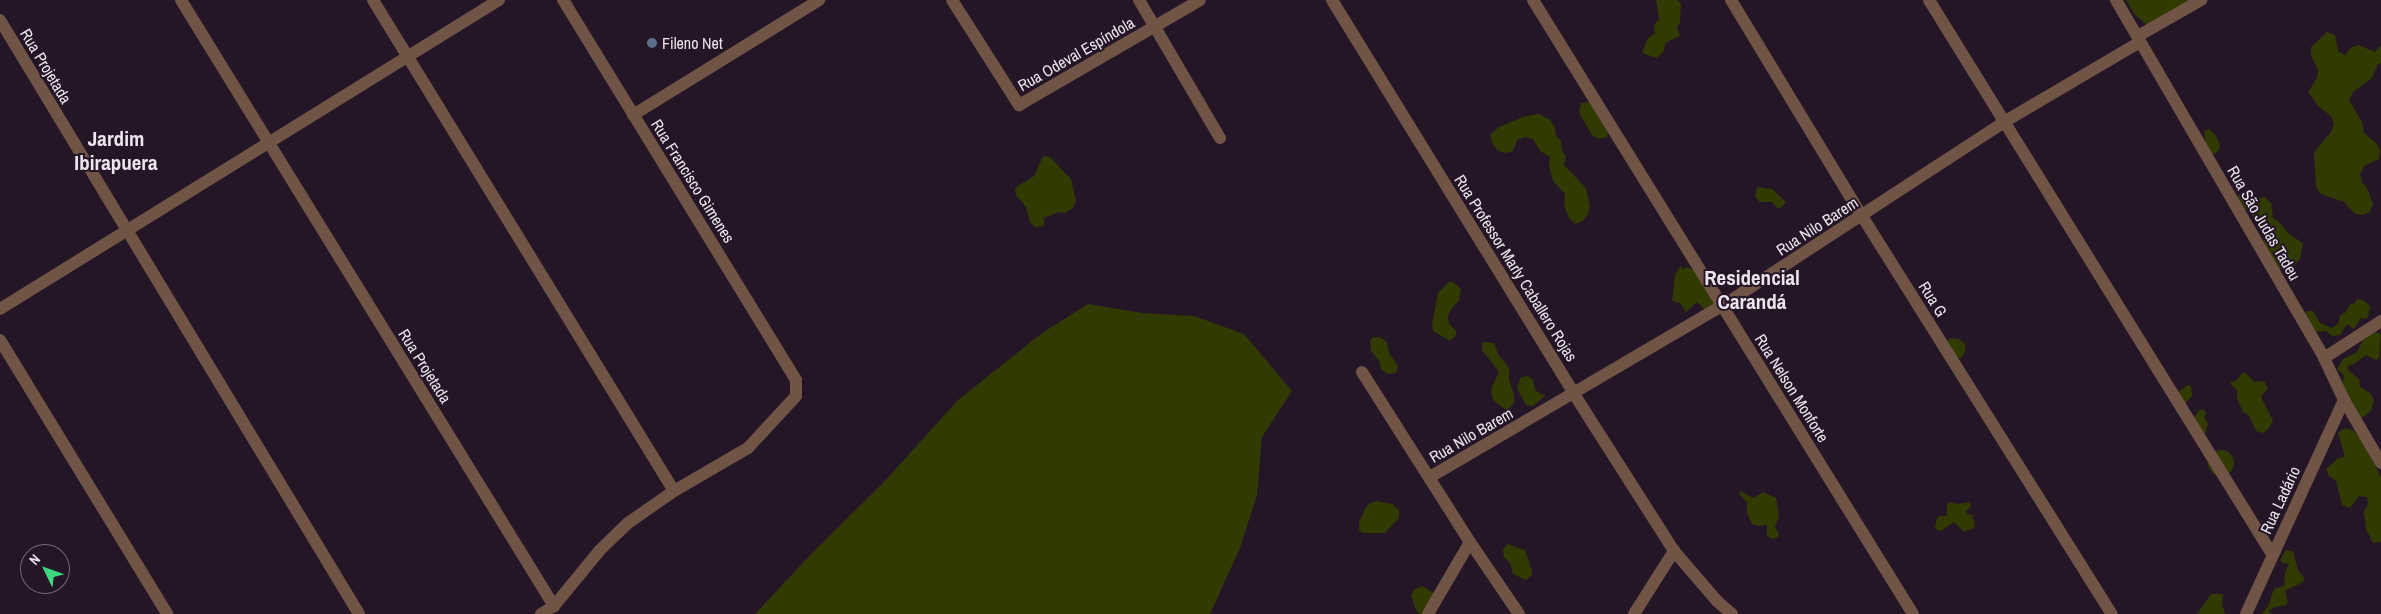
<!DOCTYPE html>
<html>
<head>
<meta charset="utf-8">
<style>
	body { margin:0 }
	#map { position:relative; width:2381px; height:614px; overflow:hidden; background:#241627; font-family:"Archivo Narrow",sans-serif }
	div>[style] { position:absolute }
	.green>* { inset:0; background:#313a01 }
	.round { border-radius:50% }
	.minor>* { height:12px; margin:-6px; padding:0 6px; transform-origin:6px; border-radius:6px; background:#705446 }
	.tertiary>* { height:12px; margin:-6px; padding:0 6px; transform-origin:6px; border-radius:6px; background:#705446 }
	.dots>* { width:14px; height:14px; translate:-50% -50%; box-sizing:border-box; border:2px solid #241627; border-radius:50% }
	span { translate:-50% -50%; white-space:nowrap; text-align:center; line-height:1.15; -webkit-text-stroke:4px #241627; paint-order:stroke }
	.poi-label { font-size:16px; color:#ede3ee }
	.left { translate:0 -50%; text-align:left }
	.street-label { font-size:16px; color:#ede3ee }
	.district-label { font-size:21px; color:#ede3ee; font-weight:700 }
	.north { position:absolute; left:20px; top:544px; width:50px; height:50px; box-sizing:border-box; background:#241627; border:1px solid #746877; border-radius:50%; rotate:312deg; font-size:14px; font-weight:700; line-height:20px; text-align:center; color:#ede3ee }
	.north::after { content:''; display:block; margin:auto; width:18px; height:22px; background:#3dd77e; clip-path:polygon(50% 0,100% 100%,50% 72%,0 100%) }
</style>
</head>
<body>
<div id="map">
	<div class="green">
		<i style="clip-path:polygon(1656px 0,1677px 0,1681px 3px,1680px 22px,1677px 28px,1680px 36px,1665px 43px,1664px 51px,1657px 58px,1642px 53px,1648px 38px,1655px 33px,1654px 25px,1659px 19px)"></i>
		<i style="clip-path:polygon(2126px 0,2200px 0,2193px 12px,2186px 15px,2146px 24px,2134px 14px)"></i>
		<i style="clip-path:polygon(2327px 32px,2335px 35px,2338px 51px,2345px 55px,2350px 48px,2358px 45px,2375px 52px,2381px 45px,2381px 63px,2378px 64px,2372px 78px,2353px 92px,2349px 100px,2362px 122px,2364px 133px,2376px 143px,2380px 150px,2379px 159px,2364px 166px,2360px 174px,2362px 182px,2367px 188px,2373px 204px,2370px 212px,2363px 215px,2355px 214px,2344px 202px,2321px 194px,2316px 187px,2314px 152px,2331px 132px,2334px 123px,2331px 116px,2318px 106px,2308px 92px,2317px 78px,2318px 70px,2311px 55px,2311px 47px)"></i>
		<i style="clip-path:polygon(1590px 102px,1608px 133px,1607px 137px,1599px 139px,1592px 135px,1579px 113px,1581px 103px)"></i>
		<i style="clip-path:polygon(1539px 114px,1550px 120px,1555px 128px,1556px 136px,1561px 141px,1562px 150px,1566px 157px,1564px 165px,1586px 188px,1590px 206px,1588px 214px,1583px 221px,1575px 224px,1569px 218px,1564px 206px,1565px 194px,1553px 181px,1549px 165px,1550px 157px,1540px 151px,1533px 139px,1525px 137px,1517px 140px,1513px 151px,1505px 153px,1497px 150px,1493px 144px,1490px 135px,1499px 127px,1525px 116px)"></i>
		<i style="clip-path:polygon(2209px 129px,2216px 136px,2220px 145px,2219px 150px,2213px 155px,2206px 144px,2204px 131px)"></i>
		<i style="clip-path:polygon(1043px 156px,1050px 157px,1071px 179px,1076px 201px,1073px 208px,1065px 213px,1058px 212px,1044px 218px,1044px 226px,1035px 227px,1030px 222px,1026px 207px,1016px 195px,1015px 188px,1034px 176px)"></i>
		<i style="clip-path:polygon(1757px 187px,1772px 189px,1786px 202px,1781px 208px,1777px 208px,1772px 202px,1760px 202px,1755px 197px)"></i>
		<i style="clip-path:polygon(2242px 193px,2256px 200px,2263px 197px,2266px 198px,2271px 203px,2273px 218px,2279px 222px,2290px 235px,2303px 243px,2300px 259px,2292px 268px,2276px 269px,2263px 247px,2265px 232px,2255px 221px,2250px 211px,2243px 209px,2237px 197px)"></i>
		<i style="clip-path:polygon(1681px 265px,1682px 269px,1688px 267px,1695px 271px,1715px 297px,1714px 311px,1705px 310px,1697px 302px,1686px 312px,1680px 303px,1672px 301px,1675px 275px)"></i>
		<i style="clip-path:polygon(1449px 282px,1453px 282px,1461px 289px,1459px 301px,1451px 309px,1448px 316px,1449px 324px,1456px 331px,1456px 335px,1450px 341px,1433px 331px,1432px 324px,1438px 293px)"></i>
		<i style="clip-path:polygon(2357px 299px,2363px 300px,2370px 306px,2368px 317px,2365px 319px,2361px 318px,2354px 329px,2347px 324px,2340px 335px,2332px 336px,2326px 331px,2315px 332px,2305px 314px,2307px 311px,2313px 311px,2320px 323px,2332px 328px,2339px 323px,2340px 315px,2345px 313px,2350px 304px,2354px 304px)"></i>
		<i style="clip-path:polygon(1088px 304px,1142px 313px,1194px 316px,1244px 334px,1292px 391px,1262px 437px,1257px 495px,1240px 548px,1210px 614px,755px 614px,814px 551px,883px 483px,958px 400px,1042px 333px)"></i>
		<i style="clip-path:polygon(2373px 331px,2381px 334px,2379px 358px,2376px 360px,2366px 355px,2354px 364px,2347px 366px,2348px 370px,2359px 379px,2360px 387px,2370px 393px,2374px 400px,2371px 411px,2359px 420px,2342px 386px,2344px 375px,2337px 369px,2343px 359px,2357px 352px,2364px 338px)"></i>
		<i style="clip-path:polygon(1373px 337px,1380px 337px,1387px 342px,1389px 353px,1398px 366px,1396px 373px,1388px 374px,1381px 370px,1380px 362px,1371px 351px,1370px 340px)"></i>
		<i style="clip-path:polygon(1950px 338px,1959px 339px,1965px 344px,1965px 352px,1961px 358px,1957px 358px,1946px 343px)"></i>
		<i style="clip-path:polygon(1486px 342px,1494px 343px,1498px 354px,1509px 368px,1509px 380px,1514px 394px,1514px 403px,1509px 409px,1506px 410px,1493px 400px,1491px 389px,1499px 372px,1482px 350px,1482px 343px)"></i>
		<i style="clip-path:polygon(2243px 372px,2249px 376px,2254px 382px,2264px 381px,2268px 388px,2261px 397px,2273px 421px,2269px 428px,2263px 433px,2256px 431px,2249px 416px,2243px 412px,2237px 398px,2237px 390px,2231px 385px,2231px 382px,2237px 380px)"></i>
		<i style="clip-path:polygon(1528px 376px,1533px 380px,1535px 390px,1545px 396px,1533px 406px,1526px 405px,1517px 388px,1521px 377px)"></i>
		<i style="clip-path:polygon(2188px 385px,2191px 386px,2192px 396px,2182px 407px,2176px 393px)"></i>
		<i style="clip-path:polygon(2204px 409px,2206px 414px,2204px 418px,2208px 423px,2205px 435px,2194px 419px,2198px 411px)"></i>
		<i style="clip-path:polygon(2344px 428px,2353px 430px,2362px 440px,2381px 477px,2381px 542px,2373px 543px,2366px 529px,2364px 512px,2368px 504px,2367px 497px,2359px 496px,2350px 508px,2342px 505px,2336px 481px,2329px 476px,2326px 469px,2338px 458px,2345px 457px,2338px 433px)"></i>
		<i class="round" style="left:2208px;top:450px;width:26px;height:26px"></i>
		<i style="clip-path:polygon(1740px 491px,1753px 498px,1763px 492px,1776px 498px,1779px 517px,1775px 527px,1779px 534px,1777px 538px,1773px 539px,1767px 536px,1767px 525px,1759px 526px,1752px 524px,1747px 513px,1747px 502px,1739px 494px)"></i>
		<i style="clip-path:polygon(1377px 501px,1392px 504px,1399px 510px,1399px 518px,1385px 533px,1362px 533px,1359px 530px,1359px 522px,1365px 509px,1370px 503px)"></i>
		<i style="clip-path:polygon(1950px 502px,1957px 504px,1970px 502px,1971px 506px,1966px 511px,1967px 514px,1974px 515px,1972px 518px,1975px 521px,1974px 528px,1964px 532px,1954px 522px,1941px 531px,1937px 530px,1935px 527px,1937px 519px,1939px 516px,1947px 516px,1947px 505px)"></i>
		<i style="clip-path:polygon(1507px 544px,1525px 550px,1532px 571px,1532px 575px,1526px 580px,1513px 574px,1510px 563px,1504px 557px,1503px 550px)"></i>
		<i style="clip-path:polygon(2286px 550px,2293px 551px,2298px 570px,2305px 579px,2303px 582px,2285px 591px,2288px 601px,2286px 605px,2275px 607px,2269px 611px,2272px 614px,2262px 614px,2268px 606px,2274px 589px,2284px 586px,2285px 573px,2289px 564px,2282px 563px,2280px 560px)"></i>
		<i style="clip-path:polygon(1422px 586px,1434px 593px,1432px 614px,1420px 614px,1416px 610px,1411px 595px,1415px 589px)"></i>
		<i style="clip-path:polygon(2211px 594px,2223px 594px,2222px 604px,2225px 614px,2197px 614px)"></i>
	</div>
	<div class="minor">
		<i style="left:181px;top:0;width:712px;rotate:58.39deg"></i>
		<i style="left:373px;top:0;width:576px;rotate:58.49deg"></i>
		<i style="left:952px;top:0;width:125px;rotate:57.5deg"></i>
		<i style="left:1019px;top:105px;width:209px;rotate:-30.1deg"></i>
		<i style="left:1139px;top:0;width:160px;rotate:59.6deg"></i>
		<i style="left:1332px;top:0;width:462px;rotate:58.4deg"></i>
		<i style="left:1574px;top:394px;width:186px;rotate:57.5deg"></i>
		<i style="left:1674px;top:551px;width:66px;rotate:49.3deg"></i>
		<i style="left:1717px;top:601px;width:20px;rotate:41deg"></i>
		<i style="left:1533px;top:0;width:722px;rotate:58.25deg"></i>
		<i style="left:1731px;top:0;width:253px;rotate:58.8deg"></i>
		<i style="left:1862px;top:216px;width:470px;rotate:57.9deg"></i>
		<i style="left:1929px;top:0;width:652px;rotate:58.24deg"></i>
		<i style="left:0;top:20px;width:694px;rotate:58.85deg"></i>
		<i style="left:2138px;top:36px;width:73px;rotate:-29.7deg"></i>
		<i style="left:633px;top:115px;width:219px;rotate:-31.7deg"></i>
		<i style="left:0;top:309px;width:587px;rotate:-31.77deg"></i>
		<i style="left:0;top:340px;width:321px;rotate:58.6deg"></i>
		<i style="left:2324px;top:358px;width:68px;rotate:-33deg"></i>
		<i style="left:1362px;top:372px;width:201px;rotate:57.6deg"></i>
		<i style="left:1470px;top:542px;width:87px;rotate:55.8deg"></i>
		<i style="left:1430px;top:477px;width:338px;rotate:-30.4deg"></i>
		<i style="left:1722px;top:306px;width:337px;rotate:-33.1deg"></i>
		<i style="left:2004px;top:122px;width:158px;rotate:-30.5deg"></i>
		<i style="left:541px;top:614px;width:15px;rotate:-32deg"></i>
		<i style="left:554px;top:606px;width:72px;rotate:-50.6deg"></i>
		<i style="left:600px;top:550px;width:39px;rotate:-44deg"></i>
		<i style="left:628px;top:523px;width:56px;rotate:-34.8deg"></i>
		<i style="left:674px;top:491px;width:86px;rotate:-30.2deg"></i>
		<i style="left:748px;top:448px;width:71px;rotate:-47.3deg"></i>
		<i style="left:796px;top:396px;width:16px;rotate:-90deg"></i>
		<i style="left:796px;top:380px;width:446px;rotate:-121.5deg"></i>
		<i style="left:1428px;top:614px;width:83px;rotate:-59.7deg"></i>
		<i style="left:1634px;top:614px;width:75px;rotate:-57.6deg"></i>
		<i style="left:2246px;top:614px;width:235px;rotate:-65.4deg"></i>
	</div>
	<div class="tertiary">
		<i style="left:2116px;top:0;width:414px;rotate:59.8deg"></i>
		<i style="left:2324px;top:358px;width:47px;rotate:64.5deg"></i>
		<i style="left:2344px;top:400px;width:73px;rotate:59.6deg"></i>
	</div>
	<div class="dots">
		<i style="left:652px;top:43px;background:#5c6f8a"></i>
	</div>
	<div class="poi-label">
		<span class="left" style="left:662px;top:43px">Fileno Net</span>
	</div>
	<div class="street-label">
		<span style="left:1076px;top:54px;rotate:-30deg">Rua Odeval Espíndola</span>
		<span style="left:46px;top:66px;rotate:59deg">Rua Projetada</span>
		<span style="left:693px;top:181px;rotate:58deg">Rua Francisco Gimenes</span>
		<span style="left:2264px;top:223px;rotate:60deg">Rua São Judas Tadeu</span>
		<span style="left:1817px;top:226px;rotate:-33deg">Rua Nilo Barem</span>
		<span style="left:1516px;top:268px;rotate:58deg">Rua Professor Marly Caballero Rojas</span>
		<span style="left:1933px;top:299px;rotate:58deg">Rua G</span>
		<span style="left:425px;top:366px;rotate:58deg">Rua Projetada</span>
		<span style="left:1792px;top:388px;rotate:58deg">Rua Nelson Monforte</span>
		<span style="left:1471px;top:435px;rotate:-30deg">Rua Nilo Barem</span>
		<span style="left:2280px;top:500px;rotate:-65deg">Rua Ladário</span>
	</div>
	<div class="district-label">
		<span style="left:116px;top:151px">Jardim<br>Ibirapuera</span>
		<span style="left:1752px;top:290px">Residencial<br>Carandá</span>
	</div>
	<div class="north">N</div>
</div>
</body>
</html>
